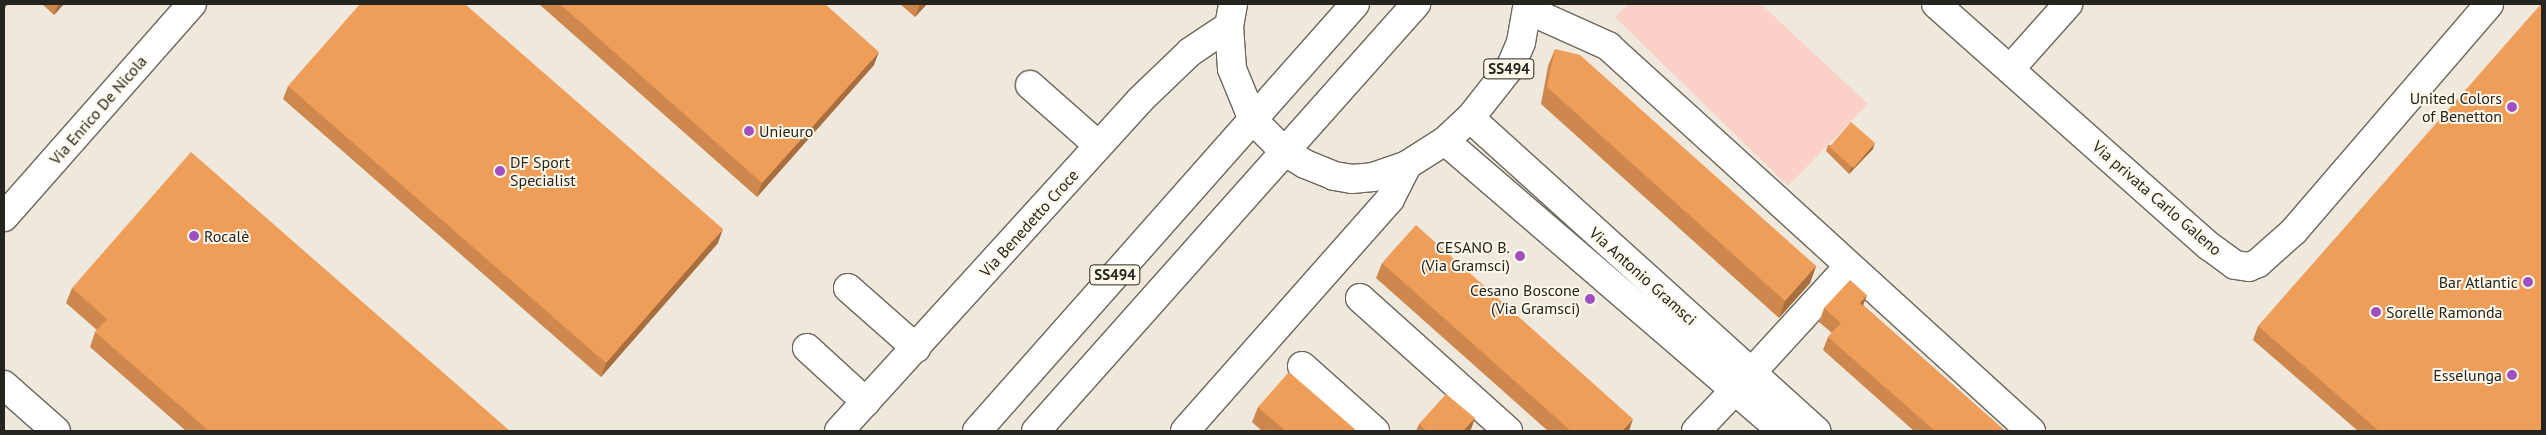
<!DOCTYPE html>
<html>
<head>
<meta charset="utf-8">
<style>
	body { margin:0 }
	#map { position:relative; width:2546px; height:435px; overflow:hidden; background:#efe9dd; font-family:"PT Sans",sans-serif }
	div>[style] { position:absolute }
	.green>* { inset:0; background:#fad0c7 }
	.roads { filter:drop-shadow(1px 0 #6c675c) drop-shadow(-1px 0 #6c675c) drop-shadow(0 1px #6c675c) drop-shadow(0 -1px #6c675c) }
	.minor>* { height:28px; margin:-14px; padding:0 14px; transform-origin:14px; border-radius:14px; background:#fff }
	.major>* { height:28px; margin:-14px; padding:0 14px; transform-origin:14px; border-radius:14px; background:#fff }
	.wall>* { inset:0; background:#ce884d }
	.shaded-wall>* { inset:0; background:#a76f3f }
	.building>* { inset:0; background:#ef9e5a; transform-origin:0 0 }
	.dots>* { width:14px; height:14px; translate:-50% -50%; box-sizing:border-box; border:2px solid #fdf7ea; border-radius:50% }
	span { translate:-50% -50%; white-space:nowrap; text-align:center; line-height:1.15; -webkit-text-stroke:4px #fdf7ea; paint-order:stroke }
	.shield-label span { padding:1px 4px; background:#fdf7ea; border:1px solid; border-radius:4px; -webkit-text-stroke-width:0 }
	.shield-label { font-size:15px; color:#26241f; font-weight:700 }
	.poi-label { font-size:16px; color:#26241f }
	.right { translate:-100% -50%; text-align:right }
	.left { translate:0 -50%; text-align:left }
	.street-label { font-size:16px; color:#26241f }
	.frame { position:absolute; inset:0; border:5px solid #26241f; pointer-events:none }
</style>
</head>
<body>
<div id="map">
	<div class="green">
		<i style="clip-path:polygon(1628px 4px,1761px 4px,1868px 104px,1788px 186px,1615px 17px)"></i>
	</div>
	<div class="roads">
		<div class="minor">
			<i style="left:1936px;top:4px;width:365px;rotate:41.6deg"></i>
			<i style="left:2209px;top:246px;width:32px;rotate:36deg"></i>
			<i style="left:2235px;top:265px;width:14px;rotate:8deg"></i>
			<i style="left:2249px;top:267px;width:10px;rotate:-24deg"></i>
			<i style="left:2258px;top:263px;width:48px;rotate:-41.6deg"></i>
			<i style="left:2294px;top:231px;width:299px;rotate:-49.3deg"></i>
			<i style="left:1528px;top:10px;width:88px;rotate:24.2deg"></i>
			<i style="left:1608px;top:46px;width:572px;rotate:42.31deg"></i>
			<i style="left:2011px;top:68px;width:86px;rotate:-48.3deg"></i>
			<i style="left:1030px;top:85px;width:91px;rotate:41.4deg"></i>
			<i style="left:1470px;top:118px;width:467px;rotate:42.1deg"></i>
			<i style="left:1445px;top:141px;width:445px;rotate:40.7deg"></i>
			<i style="left:4px;top:217px;width:284px;rotate:-48.6deg"></i>
			<i style="left:848px;top:288px;width:91px;rotate:41.4deg"></i>
			<i style="left:1360px;top:298px;width:199px;rotate:41.9deg"></i>
			<i style="left:807px;top:348px;width:80px;rotate:42.5deg"></i>
			<i style="left:1302px;top:366px;width:98px;rotate:41.7deg"></i>
			<i style="left:1751px;top:373px;width:144px;rotate:-47.5deg"></i>
			<i style="left:4px;top:385px;width:69px;rotate:41.5deg"></i>
			<i style="left:839px;top:431px;width:447px;rotate:-47.7deg"></i>
			<i style="left:1140px;top:100px;width:69px;rotate:-43.8deg"></i>
			<i style="left:1190px;top:52px;width:47px;rotate:-33.7deg"></i>
			<i style="left:1185px;top:431px;width:310px;rotate:-48.5deg"></i>
			<i style="left:1390px;top:199px;width:38px;rotate:-63deg"></i>
			<i style="left:1696px;top:431px;width:57px;rotate:-46.4deg"></i>
		</div>
		<div class="major">
			<i style="left:1233px;top:4px;width:22px;rotate:100deg"></i>
			<i style="left:1229px;top:26px;width:43px;rotate:86deg"></i>
			<i style="left:1232px;top:69px;width:55px;rotate:67.6deg"></i>
			<i style="left:1253px;top:120px;width:45px;rotate:45deg"></i>
			<i style="left:1285px;top:152px;width:23px;rotate:31deg"></i>
			<i style="left:1305px;top:164px;width:31px;rotate:22deg"></i>
			<i style="left:1334px;top:176px;width:18px;rotate:9deg"></i>
			<i style="left:1352px;top:179px;width:21px;rotate:-5deg"></i>
			<i style="left:1373px;top:177px;width:36px;rotate:-19deg"></i>
			<i style="left:1407px;top:165px;width:45px;rotate:-32.3deg"></i>
			<i style="left:1445px;top:141px;width:34px;rotate:-43deg"></i>
			<i style="left:1470px;top:118px;width:66px;rotate:-51.7deg"></i>
			<i style="left:1511px;top:66px;width:26px;rotate:-67deg"></i>
			<i style="left:1521px;top:42px;width:39px;rotate:-80deg"></i>
			<i style="left:977px;top:431px;width:570px;rotate:-48.48deg"></i>
			<i style="left:1036px;top:431px;width:572px;rotate:-48.33deg"></i>
		</div>
	</div>
	<div class="wall">
		<i style="clip-path:polygon(42px 4px,64px 4px,54px 15px)"></i>
		<i style="clip-path:polygon(539px 4px,825px 4px,874px 65px,757px 197px)"></i>
		<i style="clip-path:polygon(900px 4px,927px 4px,915px 17px)"></i>
		<i style="clip-path:polygon(1555px 49px,1816px 266px,1810px 283px,1779px 318px,1541px 104px,1548px 66px)"></i>
		<i style="clip-path:polygon(288px 86px,718px 243px,601px 377px,283px 99px)"></i>
		<i style="clip-path:polygon(1828px 145px,1873px 149px,1849px 174px,1826px 151px)"></i>
		<i style="clip-path:polygon(1382px 263px,1629px 431px,1548px 431px,1376px 278px)"></i>
		<i style="clip-path:polygon(72px 288px,510px 431px,186px 431px,90px 347px,95px 332px,97px 330px,66px 303px)"></i>
		<i style="clip-path:polygon(1867px 295px,1863px 305px,2005px 431px,1914px 431px,1823px 350px,1828px 337px,1832px 333px,1819px 322px,1824px 308px)"></i>
		<i style="clip-path:polygon(2258px 326px,2542px 431px,2358px 431px,2253px 340px)"></i>
		<i style="clip-path:polygon(1258px 407px,1357px 431px,1262px 431px,1252px 422px)"></i>
		<i style="clip-path:polygon(1475px 418px,1471px 429px,1469px 431px,1416px 431px,1419px 424px)"></i>
	</div>
	<div class="shaded-wall">
		<i style="clip-path:polygon(4px 4px,8px 4px,4px 9px)"></i>
		<i style="clip-path:polygon(58px 4px,64px 4px,54px 15px)"></i>
		<i style="clip-path:polygon(920px 4px,927px 4px,915px 17px)"></i>
		<i style="clip-path:polygon(879px 52px,874px 65px,757px 197px,762px 183px)"></i>
		<i style="clip-path:polygon(1875px 143px,1873px 149px,1849px 174px,1851px 168px)"></i>
		<i style="clip-path:polygon(723px 229px,718px 243px,601px 377px,606px 363px)"></i>
		<i style="clip-path:polygon(1816px 266px,1810px 283px,1779px 318px,1785px 301px)"></i>
		<i style="clip-path:polygon(1867px 295px,1862px 308px,1860px 303px)"></i>
		<i style="clip-path:polygon(1475px 418px,1471px 429px,1469px 431px,1463px 431px)"></i>
		<i style="clip-path:polygon(1633px 419px,1629px 431px,1622px 431px)"></i>
	</div>
	<div class="building">
		<i style="clip-path:polygon(360px 4px,465px 4px,723px 229px,606px 363px,288px 86px)"></i>
		<i style="clip-path:polygon(560px 4px,825px 4px,879px 52px,762px 183px)"></i>
		<i style="clip-path:polygon(2541px 4px,2542px 4px,2542px 431px,2379px 431px,2258px 326px)"></i>
		<i style="clip-path:polygon(1555px 49px,1580px 55px,1816px 266px,1785px 301px,1547px 87px)"></i>
		<i style="left:1851px;top:122px;width:32px;height:33px;rotate:41deg"></i>
		<i style="clip-path:polygon(191px 152px,510px 431px,209px 431px,95px 332px,107px 319px,72px 288px)"></i>
		<i style="clip-path:polygon(1416px 225px,1633px 419px,1622px 431px,1571px 431px,1382px 263px)"></i>
		<i style="clip-path:polygon(1850px 280px,1867px 295px,1860px 303px,2005px 431px,1935px 431px,1828px 337px,1841px 323px,1824px 308px)"></i>
		<i style="clip-path:polygon(1289px 372px,1357px 431px,1286px 431px,1258px 407px)"></i>
		<i style="clip-path:polygon(1446px 394px,1475px 418px,1463px 431px,1427px 431px,1419px 424px)"></i>
	</div>
	<div class="dots">
		<i style="left:2512px;top:107px;background:#9f4fbf"></i>
		<i style="left:749px;top:131px;background:#9f4fbf"></i>
		<i style="left:500px;top:171px;background:#9f4fbf"></i>
		<i style="left:194px;top:236px;background:#9f4fbf"></i>
		<i style="left:1520px;top:256px;background:#9f4fbf"></i>
		<i style="left:2528px;top:282px;background:#9f4fbf"></i>
		<i style="left:1590px;top:299px;background:#9f4fbf"></i>
		<i style="left:2376px;top:312px;background:#9f4fbf"></i>
		<i style="left:2512px;top:375px;background:#9f4fbf"></i>
	</div>
	<div class="shield-label">
		<span style="left:1509px;top:69px">SS494</span>
		<span style="left:1115px;top:275px">SS494</span>
	</div>
	<div class="poi-label">
		<span class="right" style="left:2502px;top:107px">United Colors<br>of Benetton</span>
		<span class="left" style="left:759px;top:131px">Unieuro</span>
		<span class="left" style="left:510px;top:171px">DF Sport<br>Specialist</span>
		<span class="left" style="left:204px;top:236px">Rocalè</span>
		<span class="right" style="left:1510px;top:256px">CESANO B.<br>(Via Gramsci)</span>
		<span class="right" style="left:2518px;top:282px">Bar Atlantic</span>
		<span class="right" style="left:1580px;top:299px">Cesano Boscone<br>(Via Gramsci)</span>
		<span class="left" style="left:2386px;top:312px">Sorelle Ramonda</span>
		<span class="right" style="left:2502px;top:375px">Esselunga</span>
	</div>
	<div class="street-label">
		<span style="left:98px;top:110px;rotate:-49deg">Via Enrico De Nicola</span>
		<span style="left:2157px;top:198px;rotate:41deg">Via privata Carlo Galeno</span>
		<span style="left:1029px;top:223px;rotate:-48deg">Via Benedetto Croce</span>
		<span style="left:1643px;top:276px;rotate:42deg">Via Antonio Gramsci</span>
	</div>
	<div class="frame"></div>
</div>
</body>
</html>
